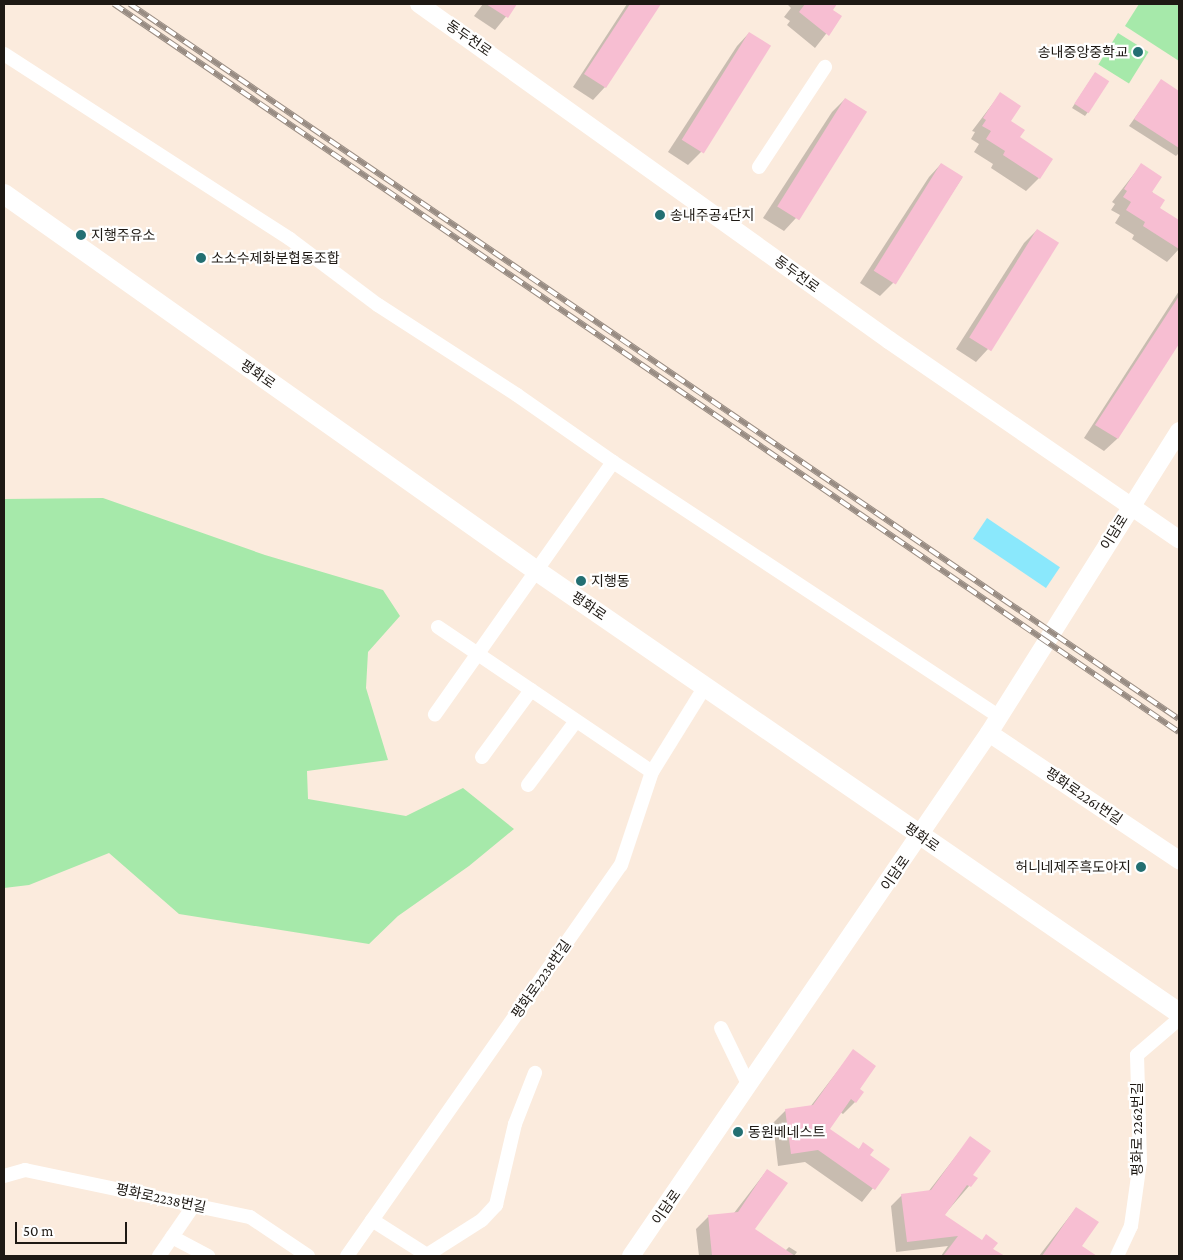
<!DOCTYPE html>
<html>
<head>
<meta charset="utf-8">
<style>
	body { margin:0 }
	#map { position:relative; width:1183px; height:1260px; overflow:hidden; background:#fbebdd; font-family:"Crimson Pro","Noto Sans KR",serif }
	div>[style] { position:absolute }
	.green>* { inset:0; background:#a6e9aa; transform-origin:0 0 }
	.water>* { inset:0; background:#8ae8fc; transform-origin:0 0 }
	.shadow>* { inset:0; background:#0003 }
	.building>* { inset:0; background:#f7bed2; transform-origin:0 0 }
	.minor>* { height:14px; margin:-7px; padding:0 7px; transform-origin:7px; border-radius:7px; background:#fff }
	.tertiary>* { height:18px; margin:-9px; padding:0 9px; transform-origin:9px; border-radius:9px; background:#fff }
	.secondary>* { height:20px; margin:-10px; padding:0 10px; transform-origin:10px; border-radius:10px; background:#fff }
	.rail>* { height:5.5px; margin-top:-2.75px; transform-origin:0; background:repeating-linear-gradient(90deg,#fff 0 11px,#988c83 0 22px); box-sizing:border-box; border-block:1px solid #988c83 }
	.dots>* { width:14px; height:14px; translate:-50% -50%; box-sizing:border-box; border:2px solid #fff; border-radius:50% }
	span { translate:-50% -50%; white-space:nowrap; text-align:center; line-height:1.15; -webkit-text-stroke:4.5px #fff; paint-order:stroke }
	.street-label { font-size:14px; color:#1e1914 }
	.poi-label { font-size:14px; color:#1e1914 }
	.right { translate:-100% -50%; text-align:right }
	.left { translate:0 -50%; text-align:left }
	.frame { position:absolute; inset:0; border:5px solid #1e1914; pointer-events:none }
	.scale { position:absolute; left:15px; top:1222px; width:112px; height:22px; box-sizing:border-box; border:2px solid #1e1914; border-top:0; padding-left:6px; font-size:15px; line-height:18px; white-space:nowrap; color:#1e1914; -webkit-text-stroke:4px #fff; paint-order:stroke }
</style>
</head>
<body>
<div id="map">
	<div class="green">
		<i style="clip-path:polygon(1139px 4px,1179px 4px,1179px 61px,1125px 26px)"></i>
		<i style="left:1118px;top:33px;width:36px;height:37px;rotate:32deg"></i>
		<i style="clip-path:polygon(103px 498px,265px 555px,383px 590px,400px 616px,368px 652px,366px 688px,388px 760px,307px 771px,308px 799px,406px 816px,463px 788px,514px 829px,469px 866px,398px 916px,369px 944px,179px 914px,109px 853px,29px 885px,4px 888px,4px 499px)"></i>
	</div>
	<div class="water">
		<i style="left:987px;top:518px;width:88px;height:25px;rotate:34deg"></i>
	</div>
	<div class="shadow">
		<i style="clip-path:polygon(483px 4px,516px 4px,495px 30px,474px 16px)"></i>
		<i style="clip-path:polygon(627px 4px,660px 4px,605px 87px,593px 100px,573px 87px)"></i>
		<i style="clip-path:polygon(835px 4px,831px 10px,840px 16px,815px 48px,787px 25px,790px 21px,784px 17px,791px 8px,787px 4px)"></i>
		<i style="clip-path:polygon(749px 33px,701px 152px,688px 165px,668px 152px,737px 46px)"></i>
		<i style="clip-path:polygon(1095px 73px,1088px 112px,1085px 116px,1072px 108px)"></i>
		<i style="clip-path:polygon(1161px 81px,1179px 93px,1179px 153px,1176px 156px,1129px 126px)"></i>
		<i style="clip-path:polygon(1000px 94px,1010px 121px,1039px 178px,1026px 191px,991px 168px,993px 164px,974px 152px,979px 144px,971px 139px,975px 132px,972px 131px)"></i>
		<i style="clip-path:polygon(845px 99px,796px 218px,784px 231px,763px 218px,832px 112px)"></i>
		<i style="clip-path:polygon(941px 164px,962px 178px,893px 283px,880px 296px,860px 283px,929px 177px)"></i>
		<i style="clip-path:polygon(1141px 165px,1159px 208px,1179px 222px,1179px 249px,1167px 262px,1132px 239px,1134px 235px,1115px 223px,1120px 215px,1111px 210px,1115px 204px,1112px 202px)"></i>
		<i style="clip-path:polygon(1037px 230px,988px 349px,976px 362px,956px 349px,1024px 243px)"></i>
		<i style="clip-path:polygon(1179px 291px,1179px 342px,1117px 439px,1104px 451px,1084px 438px)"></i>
		<i style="clip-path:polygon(853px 1051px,858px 1089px,855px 1102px,843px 1114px,840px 1112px,828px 1129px,858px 1150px,864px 1144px,868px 1155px,888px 1169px,862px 1202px,805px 1162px,778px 1166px,773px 1123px,786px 1110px,810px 1107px)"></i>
		<i style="clip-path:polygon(970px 1138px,972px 1175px,976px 1178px,944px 1215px,1002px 1256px,941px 1256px,948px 1246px,896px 1252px,891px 1206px,902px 1195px,928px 1192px)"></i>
		<i style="clip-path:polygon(767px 1170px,753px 1230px,785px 1251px,789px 1247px,797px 1252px,794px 1256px,699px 1256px,696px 1229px,708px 1217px,734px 1213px)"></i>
		<i style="clip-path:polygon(1076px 1208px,1080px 1246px,1085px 1250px,1081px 1256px,1039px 1256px)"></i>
	</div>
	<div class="building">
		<i style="clip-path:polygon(486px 4px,517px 4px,508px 18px)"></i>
		<i style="clip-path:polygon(630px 4px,661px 4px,606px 88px,584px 74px)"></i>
		<i style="clip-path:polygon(805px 4px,837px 4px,833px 10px,842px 16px,829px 36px,799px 12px)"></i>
		<i style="left:749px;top:32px;width:26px;height:127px;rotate:32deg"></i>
		<i style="left:1095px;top:72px;width:17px;height:38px;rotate:33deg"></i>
		<i style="clip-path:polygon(1161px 79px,1179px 91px,1179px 148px,1134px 119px)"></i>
		<i style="clip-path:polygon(1000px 92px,1021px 106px,1011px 121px,1025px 130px,1020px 137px,1053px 159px,1040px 179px,1003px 155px,1005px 151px,986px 139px,991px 131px,982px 126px,986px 120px,983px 118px)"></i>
		<i style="left:845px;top:98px;width:26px;height:128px;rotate:32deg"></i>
		<i style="left:941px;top:163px;width:26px;height:127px;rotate:32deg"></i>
		<i style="clip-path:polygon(1141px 163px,1162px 177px,1152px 192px,1165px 200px,1160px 208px,1179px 220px,1179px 249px,1143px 226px,1145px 222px,1126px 210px,1131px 202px,1123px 197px,1127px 191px,1124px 189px)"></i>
		<i style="left:1037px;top:229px;width:26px;height:128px;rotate:32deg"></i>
		<i style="clip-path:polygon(1179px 296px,1179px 344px,1118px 439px,1095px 425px)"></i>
		<i style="clip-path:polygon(853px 1049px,876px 1066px,860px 1089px,864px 1092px,856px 1103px,851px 1099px,830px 1129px,859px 1149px,863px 1142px,874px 1150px,870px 1155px,890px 1169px,875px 1190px,818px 1150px,791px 1154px,785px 1109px,813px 1105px)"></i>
		<i style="clip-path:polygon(970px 1136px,991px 1151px,973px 1175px,978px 1178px,971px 1187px,967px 1185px,945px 1215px,982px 1240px,986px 1234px,998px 1243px,993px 1249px,1005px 1256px,943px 1256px,958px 1236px,907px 1242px,901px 1194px,931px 1190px)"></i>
		<i style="clip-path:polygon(767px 1169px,788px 1183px,755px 1229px,795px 1256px,712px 1256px,708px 1215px,738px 1212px)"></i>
		<i style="clip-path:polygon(1076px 1207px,1099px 1222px,1082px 1246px,1097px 1256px,1042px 1256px)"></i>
	</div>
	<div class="minor">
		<i style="left:4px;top:54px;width:341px;rotate:32.9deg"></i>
		<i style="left:290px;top:239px;width:110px;rotate:36.9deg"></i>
		<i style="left:378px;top:305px;width:166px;rotate:32.9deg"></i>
		<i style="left:517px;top:395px;width:117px;rotate:34.9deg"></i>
		<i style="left:613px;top:462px;width:309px;rotate:125.2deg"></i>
		<i style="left:759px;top:167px;width:120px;rotate:-56.6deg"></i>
		<i style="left:613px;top:462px;width:463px;rotate:33.4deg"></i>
		<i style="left:438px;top:627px;width:258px;rotate:34.1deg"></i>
		<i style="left:482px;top:757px;width:83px;rotate:-53.8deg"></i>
		<i style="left:528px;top:785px;width:80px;rotate:-53.1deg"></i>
		<i style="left:721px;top:1028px;width:64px;rotate:64.2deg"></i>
		<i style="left:4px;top:1176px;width:22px;rotate:-16deg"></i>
		<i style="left:25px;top:1170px;width:230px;rotate:11.8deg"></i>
		<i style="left:250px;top:1217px;width:70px;rotate:33.9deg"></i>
		<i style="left:372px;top:1220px;width:65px;rotate:32.5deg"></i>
		<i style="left:427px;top:1255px;width:65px;rotate:-32.5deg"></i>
		<i style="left:482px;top:1220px;width:21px;rotate:-47deg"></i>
		<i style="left:496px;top:1205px;width:83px;rotate:-76.8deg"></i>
		<i style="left:515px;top:1124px;width:55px;rotate:-68.6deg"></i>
		<i style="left:172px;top:1237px;width:41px;rotate:27.8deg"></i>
		<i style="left:159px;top:1256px;width:62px;rotate:-55.5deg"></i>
		<i style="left:347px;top:1256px;width:477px;rotate:-55deg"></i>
		<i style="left:621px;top:865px;width:98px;rotate:-71.6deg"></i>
		<i style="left:652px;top:772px;width:102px;rotate:-58.2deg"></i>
		<i style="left:1117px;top:1256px;width:33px;rotate:-65deg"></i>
		<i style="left:1131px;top:1226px;width:65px;rotate:-82deg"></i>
		<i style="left:1140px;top:1162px;width:107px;rotate:-91.6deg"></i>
		<i style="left:1137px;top:1055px;width:55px;rotate:-40.6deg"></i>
	</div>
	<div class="tertiary">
		<i style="left:419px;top:4px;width:578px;rotate:35.56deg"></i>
		<i style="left:889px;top:340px;width:352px;rotate:34.5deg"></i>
		<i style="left:989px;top:733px;width:229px;rotate:33.8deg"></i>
		<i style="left:631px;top:1256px;width:634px;rotate:-55.61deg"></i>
		<i style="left:989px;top:733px;width:357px;rotate:-57.8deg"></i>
	</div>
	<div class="secondary">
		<i style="left:4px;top:194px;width:649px;rotate:35.28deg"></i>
		<i style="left:534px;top:569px;width:783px;rotate:34.54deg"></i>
	</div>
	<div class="rail">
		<i style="left:114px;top:4px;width:1290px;rotate:34.36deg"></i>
		<i style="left:130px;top:4px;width:1269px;rotate:34.28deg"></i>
	</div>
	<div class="dots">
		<i style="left:1138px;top:52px;background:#236f72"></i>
		<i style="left:660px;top:215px;background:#236f72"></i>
		<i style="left:81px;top:235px;background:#236f72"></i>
		<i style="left:201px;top:258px;background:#236f72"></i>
		<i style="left:581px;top:581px;background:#236f72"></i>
		<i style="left:1141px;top:867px;background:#236f72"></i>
		<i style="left:738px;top:1132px;background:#236f72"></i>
	</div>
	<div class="street-label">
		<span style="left:469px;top:38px;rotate:35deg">동두천로</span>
		<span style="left:797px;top:274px;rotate:36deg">동두천로</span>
		<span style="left:258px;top:374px;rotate:35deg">평화로</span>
		<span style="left:1114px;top:532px;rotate:-58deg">이담로</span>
		<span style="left:589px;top:606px;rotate:34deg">평화로</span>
		<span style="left:1084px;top:796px;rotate:34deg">평화로2261번길</span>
		<span style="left:922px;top:837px;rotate:35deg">평화로</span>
		<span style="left:895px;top:873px;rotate:-55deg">이담로</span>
		<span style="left:541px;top:979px;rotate:-55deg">평화로2238번길</span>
		<span style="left:1137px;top:1129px;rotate:-90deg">평화로 2262번길</span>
		<span style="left:161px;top:1198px;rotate:12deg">평화로2238번길</span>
		<span style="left:666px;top:1207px;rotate:-55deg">이담로</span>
	</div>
	<div class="poi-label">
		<span class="right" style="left:1128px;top:52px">송내중앙중학교</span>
		<span class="left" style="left:670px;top:215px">송내주공4단지</span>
		<span class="left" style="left:91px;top:235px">지행주유소</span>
		<span class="left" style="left:211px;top:258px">소소수제화분협동조합</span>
		<span class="left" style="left:591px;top:581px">지행동</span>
		<span class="right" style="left:1131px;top:867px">허니네제주흑도야지</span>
		<span class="left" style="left:748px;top:1132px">동원베네스트</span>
	</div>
	<div class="frame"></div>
	<div class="scale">50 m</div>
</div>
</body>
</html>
